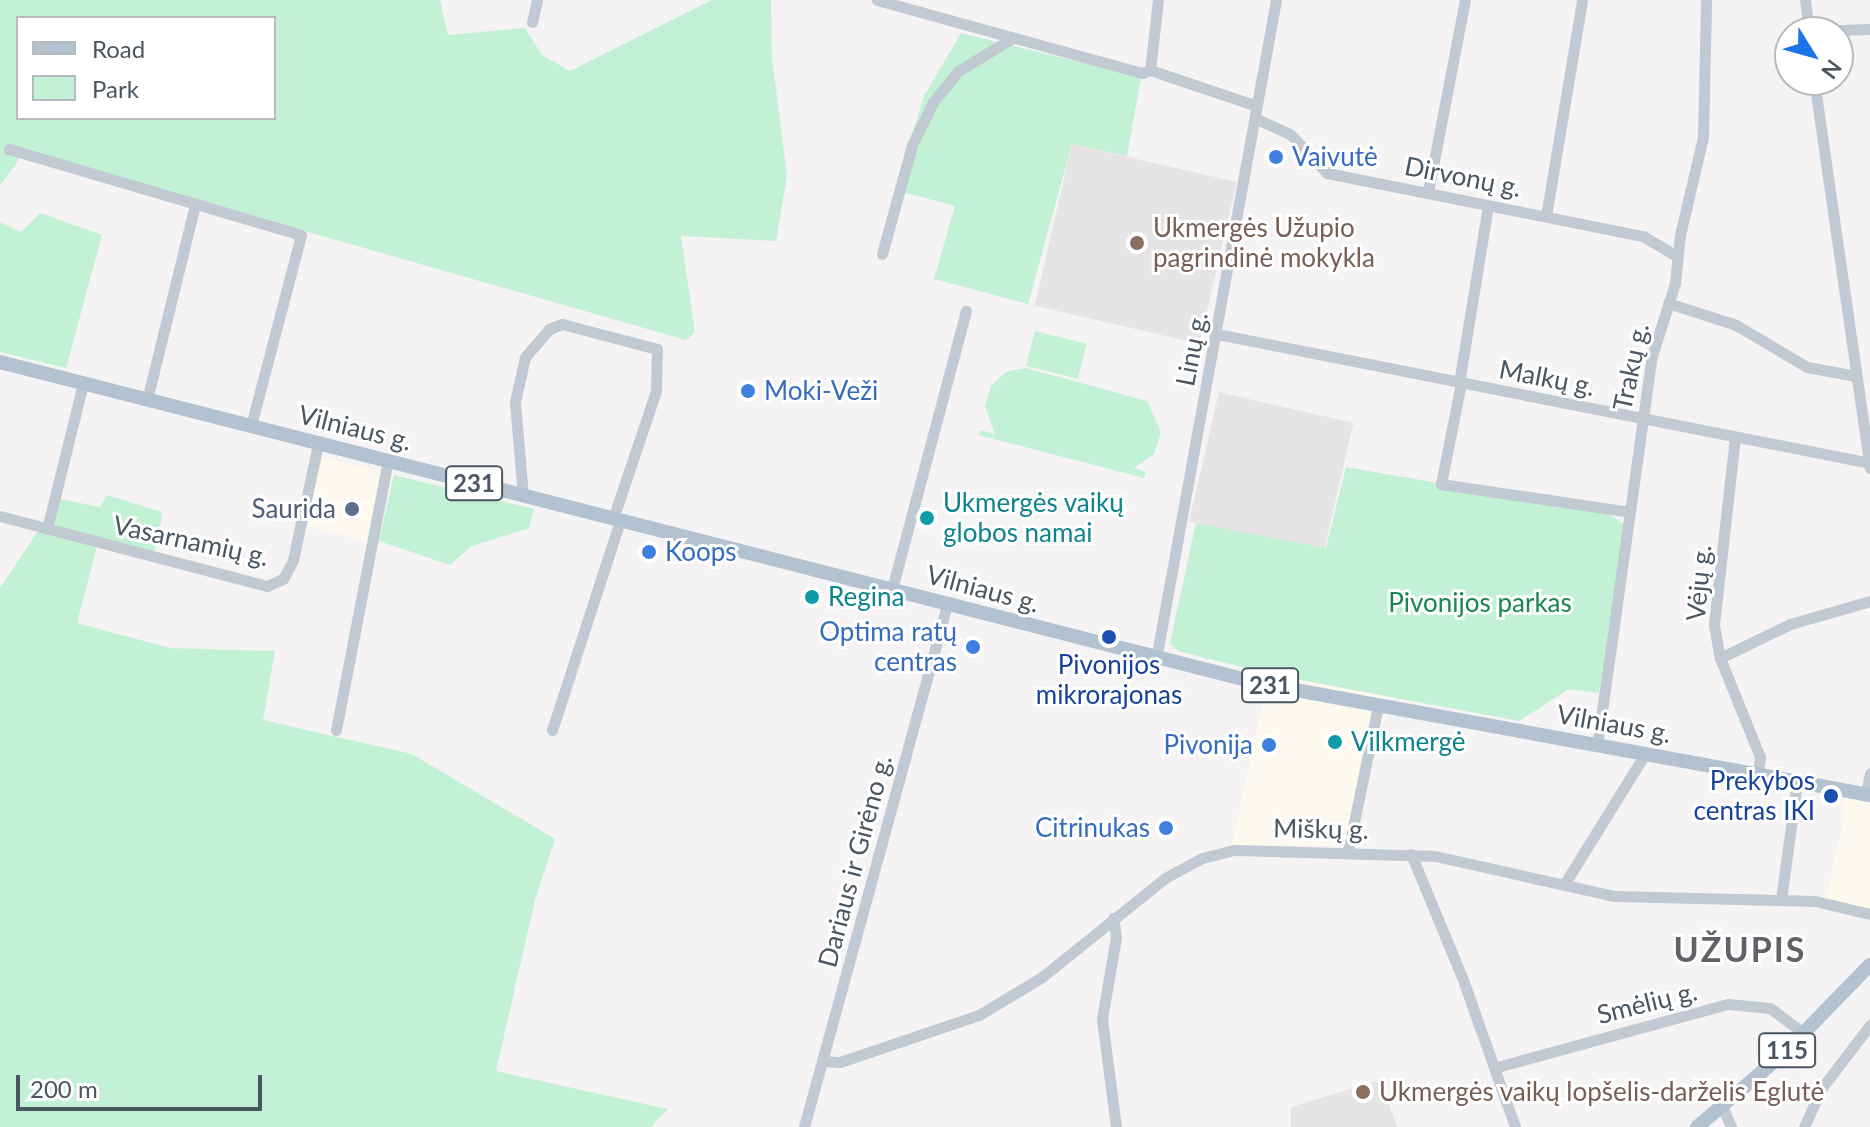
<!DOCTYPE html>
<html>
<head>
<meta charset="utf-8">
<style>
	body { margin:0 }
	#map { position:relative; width:1870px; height:1127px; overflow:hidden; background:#f5f3f3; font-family:Lato,sans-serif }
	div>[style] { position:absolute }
	.commercial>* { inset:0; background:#fdf9ef; transform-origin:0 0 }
	.education>* { inset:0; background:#e6e4e5; transform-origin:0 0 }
	.green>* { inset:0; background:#c3f1d5; transform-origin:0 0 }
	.minor>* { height:11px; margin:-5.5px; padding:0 5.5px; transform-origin:5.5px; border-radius:5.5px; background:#c1cad2 }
	.major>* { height:14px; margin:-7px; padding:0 7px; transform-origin:7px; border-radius:7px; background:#b3c2d1 }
	.dots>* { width:22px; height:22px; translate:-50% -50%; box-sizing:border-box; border:4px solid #fff; border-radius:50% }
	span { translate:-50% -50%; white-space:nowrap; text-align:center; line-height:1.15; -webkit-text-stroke:6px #fff; paint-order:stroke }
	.shield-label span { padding:2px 6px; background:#fff; border:2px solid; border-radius:6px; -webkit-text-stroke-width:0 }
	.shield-label { font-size:24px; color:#4a5661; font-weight:700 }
	.shop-label { font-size:26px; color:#366cbe }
	.left { translate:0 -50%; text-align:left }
	.right { translate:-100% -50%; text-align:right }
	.street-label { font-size:26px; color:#4a5661 }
	.education-label { font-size:26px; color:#785e54 }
	.culture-label { font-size:26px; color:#0d838f }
	.service-label { font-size:26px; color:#4e5e75 }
	.park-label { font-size:26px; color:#17864f }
	.transit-label { font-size:26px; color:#164399 }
	.district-label { font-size:34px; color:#5f6368; font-weight:700; letter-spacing:2px }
	.legend { position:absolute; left:16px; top:16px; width:260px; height:104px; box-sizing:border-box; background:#fff; border:2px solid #b7bbc0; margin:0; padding:10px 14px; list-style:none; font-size:24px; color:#4a5661 }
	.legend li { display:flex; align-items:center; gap:16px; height:40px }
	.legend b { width:40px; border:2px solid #b7bbc0 }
	.north { position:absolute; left:1774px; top:16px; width:80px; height:80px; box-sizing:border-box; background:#fff; border:2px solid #b7bbc0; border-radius:50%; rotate:127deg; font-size:22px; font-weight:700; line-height:32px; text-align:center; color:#4a5661 }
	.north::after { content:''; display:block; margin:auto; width:28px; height:36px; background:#1a73e8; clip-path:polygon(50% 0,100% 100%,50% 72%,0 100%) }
	.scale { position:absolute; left:16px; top:1075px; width:246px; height:36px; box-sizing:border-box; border:4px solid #4a5661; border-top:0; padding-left:10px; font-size:24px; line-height:28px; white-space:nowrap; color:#4a5661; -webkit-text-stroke:6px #fff; paint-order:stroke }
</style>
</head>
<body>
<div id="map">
	<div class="commercial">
		<i style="left:321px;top:456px;width:75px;height:71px;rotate:15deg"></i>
		<i style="clip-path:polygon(1269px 674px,1388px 697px,1353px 846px,1232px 845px)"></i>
		<i style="clip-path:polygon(1844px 797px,1870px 803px,1870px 910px,1826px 898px,1843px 824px)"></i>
	</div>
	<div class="education">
		<i style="left:1072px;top:144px;width:169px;height:166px;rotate:13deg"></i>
		<i style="left:1219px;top:392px;width:138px;height:133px;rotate:13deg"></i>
		<i style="clip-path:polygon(1381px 1080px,1397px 1127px,1291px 1127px,1291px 1107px)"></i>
	</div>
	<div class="green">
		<i style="clip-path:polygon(evenodd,0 0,440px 0,448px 35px,525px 28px,542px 55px,570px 71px,712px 0,771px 0,772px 59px,787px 175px,776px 241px,681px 236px,695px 332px,686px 340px,25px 151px,0 186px,0 0,18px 18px,274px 18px,274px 118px,18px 118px,18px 18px)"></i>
		<i style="clip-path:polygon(961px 33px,1141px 77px,1127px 156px,1072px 144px,1028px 304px,934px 279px,955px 206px,895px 190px,924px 96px)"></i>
		<i style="clip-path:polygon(40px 213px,102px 235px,66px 368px,0 352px,0 222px,21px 232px)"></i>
		<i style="left:1035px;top:331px;width:53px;height:36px;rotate:14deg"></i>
		<i style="clip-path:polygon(1026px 368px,1147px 401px,1161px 432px,1154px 454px,1134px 468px,1146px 472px,1144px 478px,979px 435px,980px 430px,995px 434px,985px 406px,991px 386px,1006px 372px)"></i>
		<i style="clip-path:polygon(1346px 467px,1605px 512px,1624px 524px,1599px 693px,1569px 689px,1519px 721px,1269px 674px,1178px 651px,1170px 643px,1196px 523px,1326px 548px)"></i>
		<i style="clip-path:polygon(394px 475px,534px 509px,529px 528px,470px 547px,450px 565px,379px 541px)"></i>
		<i style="clip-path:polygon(107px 495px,162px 512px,159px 538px,153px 552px,99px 539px,77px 623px,170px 648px,275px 651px,263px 720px,412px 754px,555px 839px,535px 900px,496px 1071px,668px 1109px,651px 1127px,0 1127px,0 588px,59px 499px,100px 507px)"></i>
	</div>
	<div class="minor">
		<i style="left:877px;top:0;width:275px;rotate:15.4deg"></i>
		<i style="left:1142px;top:73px;width:9px;rotate:-21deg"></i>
		<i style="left:1158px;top:0;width:70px;rotate:96.5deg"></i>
		<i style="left:1150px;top:70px;width:113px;rotate:18.6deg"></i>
		<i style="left:1805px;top:0;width:32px;rotate:83deg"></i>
		<i style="left:532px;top:22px;width:23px;rotate:-77deg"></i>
		<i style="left:1809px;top:31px;width:61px;rotate:-1.9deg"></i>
		<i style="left:1814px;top:80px;width:392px;rotate:81.8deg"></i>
		<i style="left:1255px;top:118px;width:38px;rotate:25deg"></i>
		<i style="left:1290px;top:134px;width:54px;rotate:46.5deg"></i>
		<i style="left:1327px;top:173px;width:322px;rotate:11.3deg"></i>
		<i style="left:1643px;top:236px;width:39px;rotate:31deg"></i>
		<i style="left:9px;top:149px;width:304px;rotate:16.4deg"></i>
		<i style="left:301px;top:235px;width:197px;rotate:104.7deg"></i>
		<i style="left:1428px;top:192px;width:196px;rotate:-79.1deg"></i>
		<i style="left:1546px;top:216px;width:219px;rotate:-80.5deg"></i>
		<i style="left:882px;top:254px;width:113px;rotate:-74.6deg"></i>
		<i style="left:912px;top:145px;width:48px;rotate:-64deg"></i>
		<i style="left:933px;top:102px;width:40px;rotate:-51deg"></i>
		<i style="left:958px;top:71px;width:64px;rotate:-31deg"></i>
		<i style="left:1668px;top:303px;width:71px;rotate:17.9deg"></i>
		<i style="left:1736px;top:325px;width:82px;rotate:30.6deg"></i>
		<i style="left:1807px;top:367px;width:50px;rotate:10.4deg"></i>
		<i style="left:1217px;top:334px;width:666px;rotate:11.17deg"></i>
		<i style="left:1459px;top:383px;width:179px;rotate:-80.7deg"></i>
		<i style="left:1461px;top:383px;width:103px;rotate:101.2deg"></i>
		<i style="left:1441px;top:484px;width:191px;rotate:8.4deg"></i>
		<i style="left:147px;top:400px;width:201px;rotate:-76.2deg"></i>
		<i style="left:1735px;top:437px;width:189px;rotate:96.4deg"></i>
		<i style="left:1714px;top:625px;width:34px;rotate:80deg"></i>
		<i style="left:1720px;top:658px;width:107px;rotate:68deg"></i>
		<i style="left:1760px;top:757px;width:16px;rotate:97deg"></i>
		<i style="left:523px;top:496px;width:94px;rotate:-94.9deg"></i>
		<i style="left:515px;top:402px;width:46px;rotate:-77.5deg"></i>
		<i style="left:525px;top:357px;width:37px;rotate:-49deg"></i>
		<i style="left:549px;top:329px;width:14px;rotate:-21deg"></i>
		<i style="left:562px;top:324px;width:98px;rotate:14.7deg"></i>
		<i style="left:657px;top:349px;width:42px;rotate:91.4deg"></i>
		<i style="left:656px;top:391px;width:135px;rotate:108.6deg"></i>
		<i style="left:0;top:516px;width:276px;rotate:14.7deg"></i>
		<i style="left:267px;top:586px;width:17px;rotate:-24deg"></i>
		<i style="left:283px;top:579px;width:21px;rotate:-62deg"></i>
		<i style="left:293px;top:560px;width:119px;rotate:-77.8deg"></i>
		<i style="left:47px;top:529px;width:150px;rotate:-76.1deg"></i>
		<i style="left:892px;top:589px;width:288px;rotate:-75.1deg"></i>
		<i style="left:1720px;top:658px;width:78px;rotate:-25.9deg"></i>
		<i style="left:1790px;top:624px;width:83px;rotate:-16deg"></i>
		<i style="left:1156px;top:659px;width:670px;rotate:-79.68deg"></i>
		<i style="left:336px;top:730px;width:274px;rotate:-79.1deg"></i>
		<i style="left:552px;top:730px;width:220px;rotate:-72deg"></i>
		<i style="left:1597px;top:746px;width:394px;rotate:-82deg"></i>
		<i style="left:1652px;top:356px;width:77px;rotate:-72.5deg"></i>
		<i style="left:1675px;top:283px;width:48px;rotate:-84.1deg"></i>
		<i style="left:1680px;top:235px;width:101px;rotate:-76.8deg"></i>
		<i style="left:1703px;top:137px;width:137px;rotate:-88.7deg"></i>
		<i style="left:1866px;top:794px;width:21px;rotate:-79deg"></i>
		<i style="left:1348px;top:851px;width:148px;rotate:-78.3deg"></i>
		<i style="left:1411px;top:854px;width:133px;rotate:67.5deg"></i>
		<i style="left:1462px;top:977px;width:159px;rotate:70.5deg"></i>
		<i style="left:1565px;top:883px;width:152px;rotate:-58.2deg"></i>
		<i style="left:1781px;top:900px;width:120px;rotate:-82.3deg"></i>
		<i style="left:1113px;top:918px;width:19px;rotate:81deg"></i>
		<i style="left:1116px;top:937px;width:83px;rotate:99.7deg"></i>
		<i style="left:1102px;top:1019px;width:109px;rotate:82.6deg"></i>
		<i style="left:824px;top:1061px;width:16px;rotate:4deg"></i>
		<i style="left:840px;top:1062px;width:147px;rotate:-18.7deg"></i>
		<i style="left:979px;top:1015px;width:74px;rotate:-31.1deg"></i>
		<i style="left:1042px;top:977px;width:158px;rotate:-38.8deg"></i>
		<i style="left:1165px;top:878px;width:42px;rotate:-28.4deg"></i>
		<i style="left:1202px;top:858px;width:34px;rotate:-14deg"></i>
		<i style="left:1235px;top:850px;width:200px;rotate:1.7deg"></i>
		<i style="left:1435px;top:856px;width:183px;rotate:12.6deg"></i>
		<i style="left:1614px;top:896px;width:201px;rotate:1.4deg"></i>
		<i style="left:1815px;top:901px;width:57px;rotate:13.3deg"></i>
		<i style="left:1497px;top:1067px;width:239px;rotate:-15.3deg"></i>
		<i style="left:1728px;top:1004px;width:42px;rotate:5.4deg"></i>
		<i style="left:1770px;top:1008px;width:41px;rotate:37.1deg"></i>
		<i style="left:1723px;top:1108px;width:21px;rotate:67deg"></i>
		<i style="left:804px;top:1127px;width:541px;rotate:-74.68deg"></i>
		<i style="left:1804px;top:1127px;width:42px;rotate:-65.9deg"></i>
		<i style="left:1821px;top:1089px;width:81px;rotate:-52.6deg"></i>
	</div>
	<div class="major">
		<i style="left:0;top:362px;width:1302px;rotate:14.31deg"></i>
		<i style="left:1262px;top:684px;width:618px;rotate:10.35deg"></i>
		<i style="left:1697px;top:1127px;width:113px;rotate:-40.3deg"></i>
		<i style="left:1783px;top:1054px;width:124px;rotate:-45.7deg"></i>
	</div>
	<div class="dots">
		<i style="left:1276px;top:157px;background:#3f7fe0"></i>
		<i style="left:1137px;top:243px;background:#8d6e63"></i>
		<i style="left:748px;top:391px;background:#3f7fe0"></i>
		<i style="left:352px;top:509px;background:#5c6f8a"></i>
		<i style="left:927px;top:518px;background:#0f9aa8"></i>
		<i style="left:649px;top:552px;background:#3f7fe0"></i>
		<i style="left:812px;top:597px;background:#0f9aa8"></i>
		<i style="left:1109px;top:637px;background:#1a4fb4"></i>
		<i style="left:973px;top:647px;background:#3f7fe0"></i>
		<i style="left:1335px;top:742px;background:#0f9aa8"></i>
		<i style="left:1269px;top:745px;background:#3f7fe0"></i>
		<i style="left:1831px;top:796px;background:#1a4fb4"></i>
		<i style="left:1166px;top:828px;background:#3f7fe0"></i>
		<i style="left:1363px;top:1092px;background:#8d6e63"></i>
	</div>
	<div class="shield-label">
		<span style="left:474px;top:483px">231</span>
		<span style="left:1270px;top:685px">231</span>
		<span style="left:1787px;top:1050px">115</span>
	</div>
	<div class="shop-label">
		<span class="left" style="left:1292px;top:157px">Vaivutė</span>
		<span class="left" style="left:764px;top:391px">Moki-Veži</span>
		<span class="left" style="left:665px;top:552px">Koops</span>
		<span class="right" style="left:957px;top:647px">Optima ratų<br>centras</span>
		<span class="right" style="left:1253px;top:745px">Pivonija</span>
		<span class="right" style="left:1150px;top:828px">Citrinukas</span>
	</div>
	<div class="street-label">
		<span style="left:1463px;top:177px;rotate:11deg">Dirvonų g.</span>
		<span style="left:1192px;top:349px;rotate:-79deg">Linų g.</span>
		<span style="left:1631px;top:367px;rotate:-78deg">Trakų g.</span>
		<span style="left:1547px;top:378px;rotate:11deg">Malkų g.</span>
		<span style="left:355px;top:428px;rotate:14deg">Vilniaus g.</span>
		<span style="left:191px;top:541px;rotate:12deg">Vasarnamių g.</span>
		<span style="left:1699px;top:583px;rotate:-85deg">Vėjų g.</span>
		<span style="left:983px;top:589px;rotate:15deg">Vilniaus g.</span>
		<span style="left:1614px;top:724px;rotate:10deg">Vilniaus g.</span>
		<span style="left:1321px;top:829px;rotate:1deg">Miškų g.</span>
		<span style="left:855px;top:861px;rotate:-75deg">Dariaus ir Girėno g.</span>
		<span style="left:1647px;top:1003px;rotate:-14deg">Smėlių g.</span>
	</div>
	<div class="education-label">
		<span class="left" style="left:1153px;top:243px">Ukmergės Užupio<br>pagrindinė mokykla</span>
		<span class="left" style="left:1379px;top:1092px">Ukmergės vaikų lopšelis-darželis Eglutė</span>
	</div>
	<div class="culture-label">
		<span class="left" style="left:943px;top:518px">Ukmergės vaikų<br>globos namai</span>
		<span class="left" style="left:828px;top:597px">Regina</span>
		<span class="left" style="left:1351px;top:742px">Vilkmergė</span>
	</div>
	<div class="service-label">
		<span class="right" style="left:336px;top:509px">Saurida</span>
	</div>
	<div class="park-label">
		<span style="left:1480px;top:603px">Pivonijos parkas</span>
	</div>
	<div class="transit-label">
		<span style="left:1109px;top:680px">Pivonijos<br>mikrorajonas</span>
		<span class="right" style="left:1815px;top:796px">Prekybos<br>centras IKI</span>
	</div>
	<div class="district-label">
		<span style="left:1740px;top:949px">UŽUPIS</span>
	</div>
	<ul class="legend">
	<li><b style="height:10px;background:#b3c2d1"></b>Road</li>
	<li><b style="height:22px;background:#c3f1d5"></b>Park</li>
	</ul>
	<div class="north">N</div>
	<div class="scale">200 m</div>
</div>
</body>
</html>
